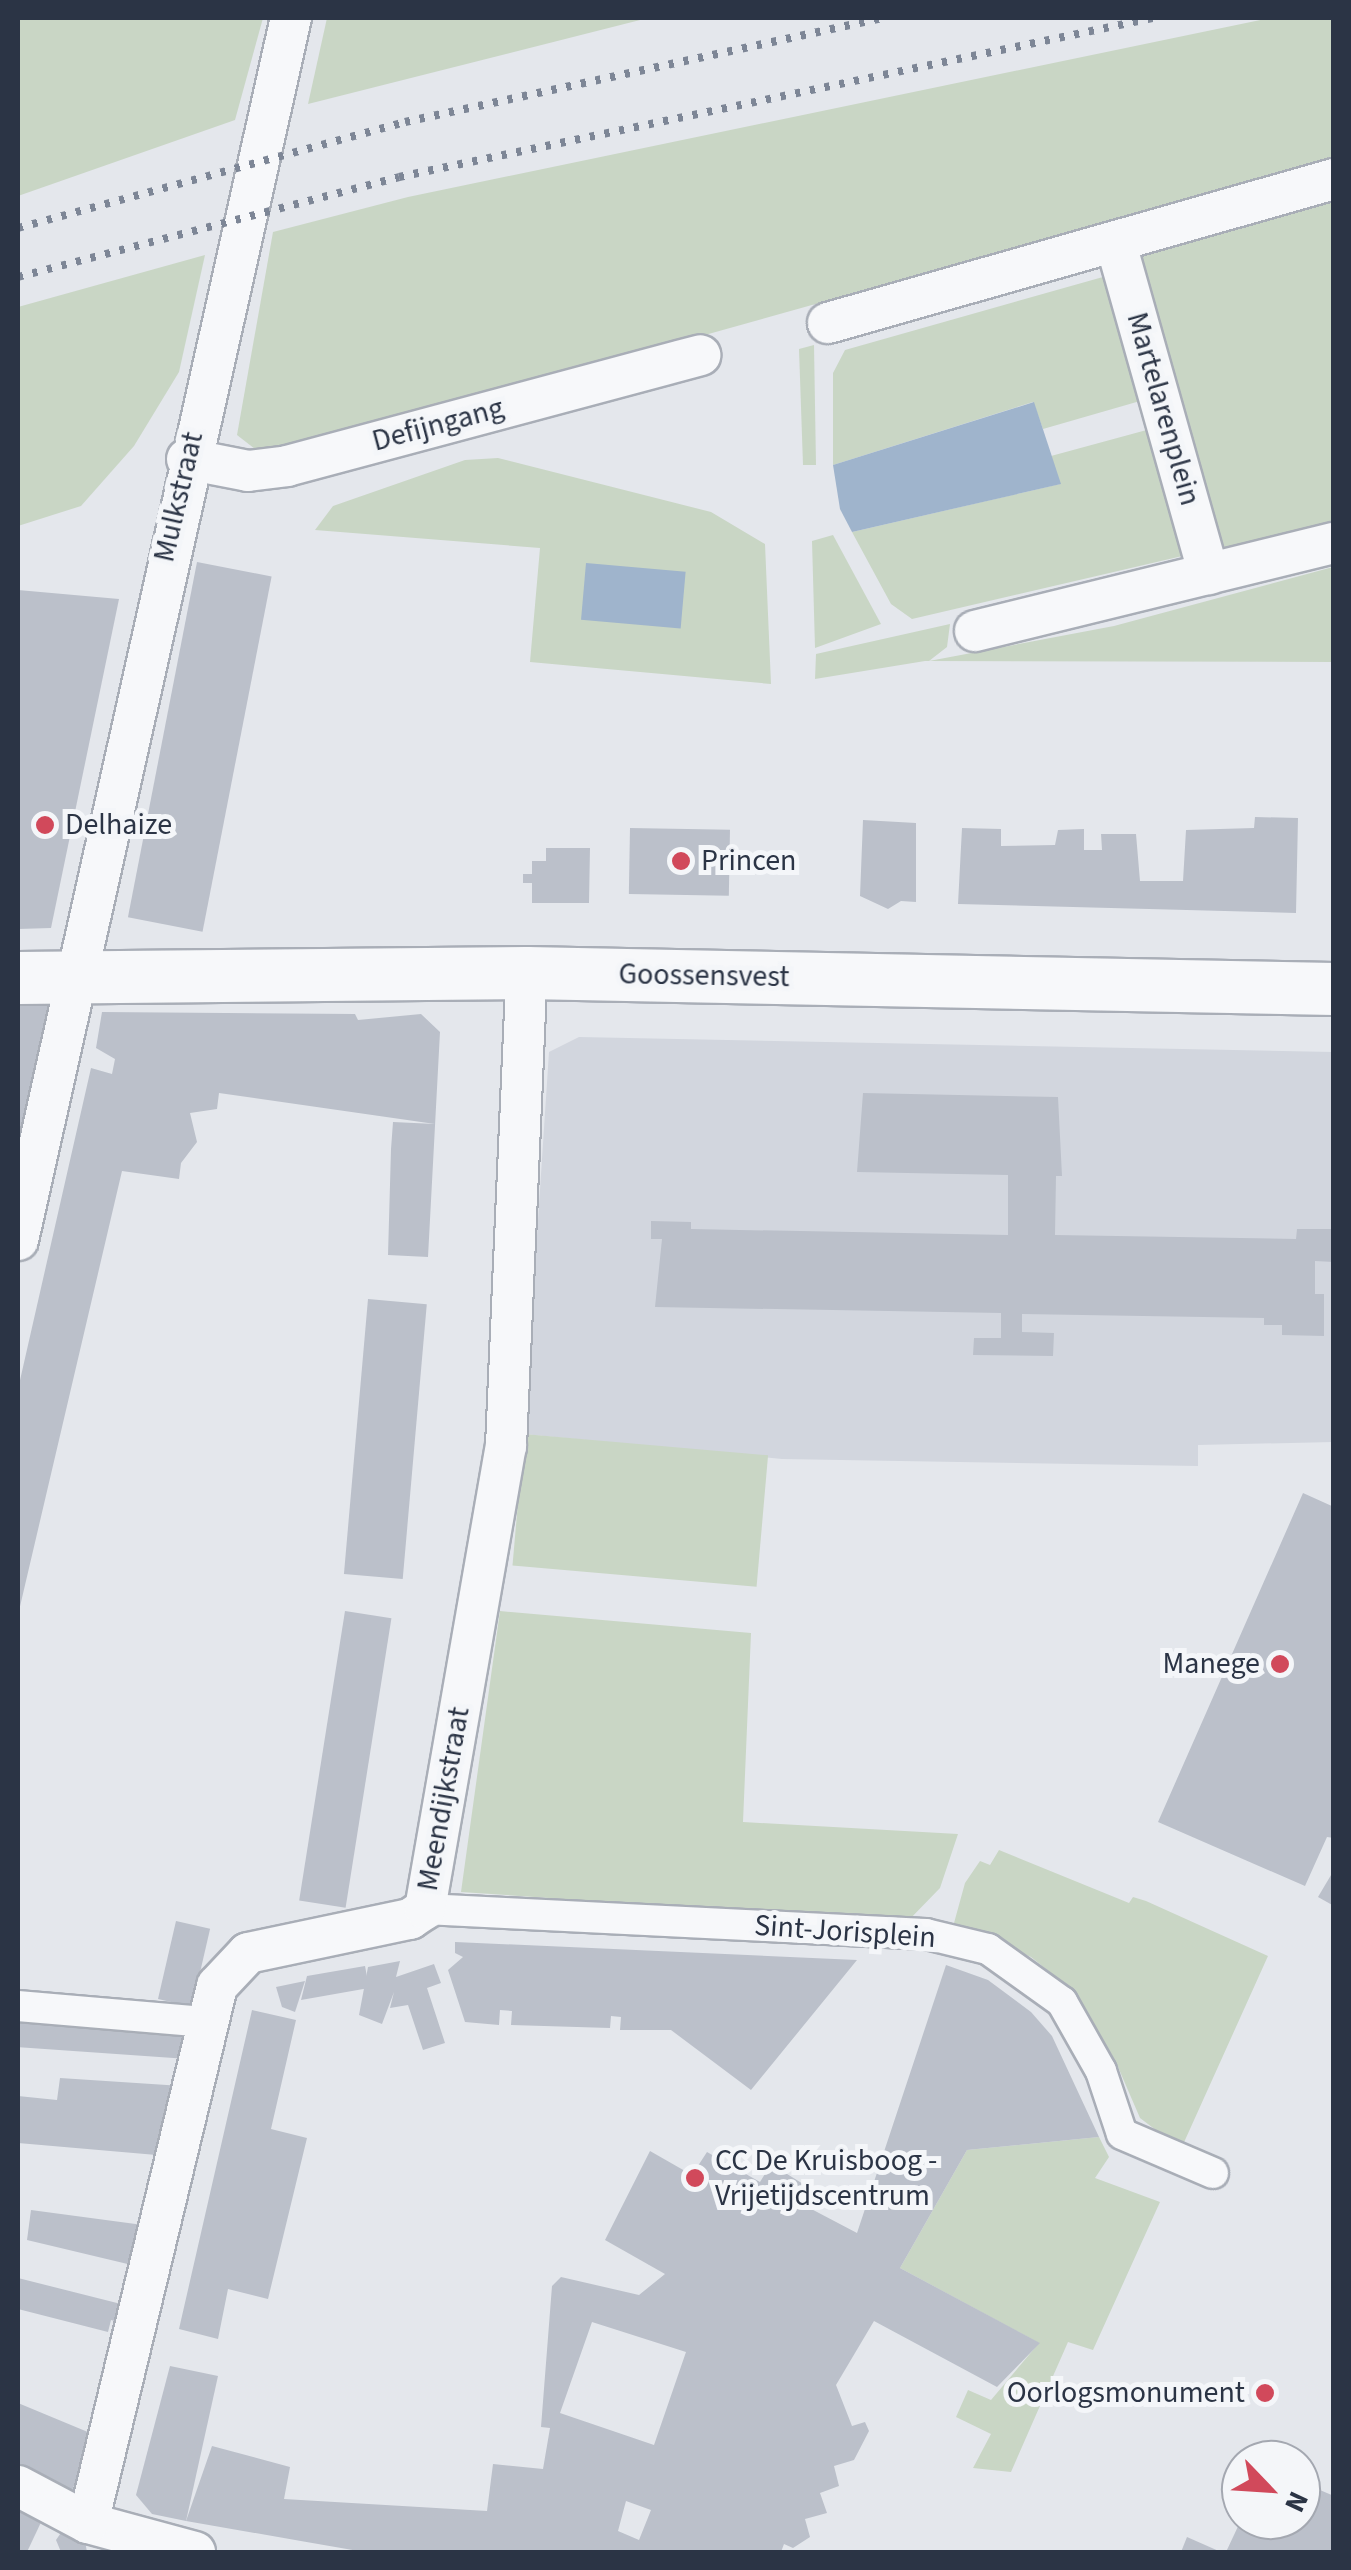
<!DOCTYPE html>
<html>
<head>
<meta charset="utf-8">
<style>
	body { margin:0 }
	#map { position:relative; width:1351px; height:2570px; overflow:hidden; background:#e4e7ec; font-family:"Source Sans 3",sans-serif }
	div>[style] { position:absolute }
	.built>* { inset:0; background:#d2d6de }
	.green>* { inset:0; background:#c9d6c5; transform-origin:0 0 }
	.water>* { inset:0; background:#9fb4cc; transform-origin:0 0 }
	.building>* { inset:0; background:#bbc0ca; transform-origin:0 0 }
	.roads { filter:drop-shadow(2px 0 #a9aeb7) drop-shadow(-2px 0 #a9aeb7) drop-shadow(0 2px #a9aeb7) drop-shadow(0 -2px #a9aeb7) }
	.pedestrian>* { height:30px; margin:-15px; padding:0 15px; transform-origin:15px; border-radius:15px; background:#f7f8fa }
	.minor>* { height:40px; margin:-20px; padding:0 20px; transform-origin:20px; border-radius:20px; background:#f7f8fa }
	.tertiary>* { height:52px; margin:-26px; padding:0 26px; transform-origin:26px; border-radius:26px; background:#f7f8fa }
	.rail>* { height:8px; margin-top:-4px; transform-origin:0; background:repeating-linear-gradient(90deg,#7d8696 0 5px,transparent 0 15px) }
	.dots>* { width:28px; height:28px; translate:-50% -50%; box-sizing:border-box; border:5px solid #f4f6f9; border-radius:50% }
	span { translate:-50% -50%; white-space:nowrap; text-align:center; line-height:1.15; -webkit-text-stroke:10px #f4f6f9; paint-order:stroke }
	.street-label { font-size:30px; color:#2b3445 }
	.poi-label { font-size:30px; color:#2b3445 }
	.left { translate:0 -50%; text-align:left }
	.right { translate:-100% -50%; text-align:right }
	.frame { position:absolute; inset:0; border:20px solid #2b3445; pointer-events:none }
	.north { position:absolute; left:1221px; top:2440px; width:100px; height:100px; box-sizing:border-box; background:#f4f6f9; border:2px solid #a4a8b1; border-radius:50%; rotate:115deg; font-size:28px; font-weight:700; line-height:40px; text-align:center; color:#2b3445 }
	.north::after { content:''; display:block; margin:auto; width:35px; height:45px; background:#d1495b; clip-path:polygon(50% 0,100% 100%,50% 72%,0 100%) }
</style>
</head>
<body>
<div id="map">
	<div class="built">
		<i style="clip-path:polygon(579px 1037px,1333px 1052px,1333px 1442px,1198px 1445px,1198px 1466px,782px 1459px,524px 1434px,549px 1052px)"></i>
	</div>
	<div class="green">
		<i style="clip-path:polygon(18px 18px,263px 18px,235px 120px,18px 196px)"></i>
		<i style="clip-path:polygon(327px 18px,648px 18px,308px 104px)"></i>
		<i style="clip-path:polygon(1270px 18px,1333px 18px,1333px 159px,387px 424px,259px 452px,237px 435px,273px 232px,408px 197px)"></i>
		<i style="clip-path:polygon(1333px 197px,1333px 529px,1222px 556px,1139px 252px)"></i>
		<i style="clip-path:polygon(205px 255px,179px 372px,134px 446px,81px 506px,18px 526px,18px 307px)"></i>
		<i style="clip-path:polygon(1110px 275px,1147px 399px,1043px 429px,1033px 402px,833px 465px,833px 373px,845px 350px)"></i>
		<i style="clip-path:polygon(814px 345px,816px 465px,803px 465px,799px 349px)"></i>
		<i style="clip-path:polygon(1154px 428px,1191px 554px,912px 619px,891px 604px,852px 532px,1060px 484px,1051px 456px)"></i>
		<i style="clip-path:polygon(498px 458px,711px 512px,765px 544px,771px 684px,530px 662px,540px 548px,315px 530px,333px 506px,465px 460px)"></i>
		<i style="clip-path:polygon(833px 535px,881px 624px,815px 648px,812px 541px)"></i>
		<i style="clip-path:polygon(1333px 567px,1333px 662px,925px 661px,815px 679px,816px 654px,950px 624px,947px 647px,929px 661px,1114px 626px)"></i>
		<i style="left:524px;top:1434px;width:245px;height:132px;rotate:5deg"></i>
		<i style="clip-path:polygon(500px 1611px,751px 1633px,743px 1822px,958px 1834px,940px 1888px,907px 1922px,461px 1892px)"></i>
		<i style="clip-path:polygon(999px 1850px,1129px 1903px,1133px 1897px,1146px 1901px,1268px 1956px,1181px 2149px,1140px 2118px,1115px 2060px,1071px 1989px,1031px 1957px,954px 1923px,965px 1883px,980px 1861px,990px 1865px)"></i>
		<i style="clip-path:polygon(1099px 2137px,1109px 2157px,1095px 2178px,1160px 2202px,1093px 2350px,1068px 2342px,1011px 2472px,973px 2468px,991px 2434px,956px 2417px,968px 2390px,991px 2400px,1039px 2343px,900px 2268px,967px 2150px)"></i>
	</div>
	<div class="water">
		<i style="clip-path:polygon(1034px 402px,1061px 484px,852px 532px,840px 509px,833px 465px)"></i>
		<i style="left:586px;top:563px;width:100px;height:57px;rotate:5deg"></i>
	</div>
	<div class="building">
		<i style="left:197px;top:562px;width:76px;height:362px;rotate:11deg"></i>
		<i style="clip-path:polygon(18px 590px,119px 599px,51px 928px,18px 929px)"></i>
		<i style="clip-path:polygon(1255px 817px,1298px 818px,1296px 913px,958px 904px,962px 828px,1001px 829px,1001px 846px,1055px 845px,1058px 830px,1084px 829px,1084px 850px,1102px 850px,1101px 834px,1136px 834px,1140px 881px,1183px 881px,1186px 830px,1254px 828px)"></i>
		<i style="clip-path:polygon(863px 820px,916px 823px,916px 902px,901px 901px,888px 909px,860px 896px)"></i>
		<i style="left:630px;top:828px;width:100px;height:66px;rotate:1deg"></i>
		<i style="clip-path:polygon(546px 848px,590px 848px,589px 903px,532px 903px,532px 883px,523px 883px,523px 874px,532px 874px,532px 861px,546px 861px)"></i>
		<i style="clip-path:polygon(18px 1000px,50px 1001px,19px 1135px,18px 1135px)"></i>
		<i style="clip-path:polygon(102px 1012px,355px 1014px,358px 1020px,421px 1014px,440px 1032px,428px 1257px,388px 1255px,391px 1149px,393px 1122px,435px 1124px,219px 1093px,217px 1109px,190px 1113px,197px 1142px,181px 1163px,179px 1179px,122px 1171px,18px 1615px,18px 1389px,91px 1068px,112px 1074px,115px 1059px,96px 1048px)"></i>
		<i style="clip-path:polygon(863px 1093px,1058px 1097px,1062px 1176px,1056px 1176px,1055px 1235px,1296px 1239px,1297px 1229px,1334px 1229px,1334px 1262px,1315px 1261px,1315px 1294px,1324px 1294px,1324px 1336px,1282px 1335px,1282px 1325px,1264px 1325px,1264px 1318px,1022px 1314px,1022px 1332px,1054px 1333px,1053px 1356px,973px 1355px,974px 1338px,1001px 1338px,1001px 1313px,655px 1307px,662px 1239px,651px 1239px,651px 1221px,691px 1222px,691px 1229px,1008px 1235px,1008px 1175px,857px 1172px)"></i>
		<i style="left:368px;top:1299px;width:59px;height:276px;rotate:5deg"></i>
		<i style="clip-path:polygon(1303px 1493px,1334px 1507px,1334px 1838px,1327px 1837px,1305px 1886px,1158px 1822px)"></i>
		<i style="left:345px;top:1611px;width:47px;height:293px;rotate:9deg"></i>
		<i style="clip-path:polygon(1334px 1870px,1334px 1906px,1318px 1897px)"></i>
		<i style="left:176px;top:1921px;width:35px;height:80px;rotate:13deg"></i>
		<i style="clip-path:polygon(455px 1942px,857px 1960px,751px 2090px,671px 2030px,620px 2030px,621px 2017px,611px 2016px,610px 2028px,511px 2025px,512px 2011px,500px 2010px,499px 2025px,465px 2022px,448px 1970px,463px 1957px,455px 1953px)"></i>
		<i style="clip-path:polygon(400px 1961px,396px 1977px,434px 1964px,441px 1983px,427px 1988px,445px 2043px,423px 2050px,408px 2005px,390px 2008px,394px 1992px,382px 2024px,359px 2015px,368px 1967px)"></i>
		<i style="clip-path:polygon(evenodd,946px 1965px,988px 1980px,1031px 2012px,1052px 2036px,1099px 2137px,967px 2150px,900px 2268px,1040px 2343px,997px 2387px,874px 2321px,836px 2385px,852px 2426px,865px 2422px,869px 2431px,854px 2460px,834px 2466px,839px 2486px,820px 2493px,827px 2513px,805px 2519px,810px 2537px,793px 2548px,784px 2544px,781px 2552px,364px 2552px,186px 2521px,212px 2446px,290px 2467px,284px 2499px,487px 2511px,493px 2464px,543px 2469px,550px 2428px,541px 2427px,552px 2286px,561px 2277px,639px 2295px,665px 2274px,605px 2240px,650px 2151px,692px 2175px,707px 2152px,760px 2182px,771px 2164px,808px 2187px,798px 2202px,857px 2233px,946px 1965px,592px 2322px,686px 2352px,654px 2445px,560px 2413px,592px 2322px,946px 1965px,626px 2501px,651px 2510px,639px 2540px,618px 2531px,626px 2501px)"></i>
		<i style="clip-path:polygon(365px 1966px,369px 1988px,301px 2000px,307px 1976px)"></i>
		<i style="clip-path:polygon(305px 1981px,295px 2012px,282px 2007px,276px 1987px)"></i>
		<i style="clip-path:polygon(252px 2010px,296px 2020px,271px 2129px,307px 2138px,268px 2299px,228px 2289px,218px 2339px,179px 2329px)"></i>
		<i style="left:18px;top:2018px;width:165px;height:29px;rotate:4deg"></i>
		<i style="clip-path:polygon(60px 2078px,182px 2086px,168px 2156px,18px 2143px,18px 2096px,57px 2100px)"></i>
		<i style="clip-path:polygon(31px 2210px,143px 2225px,136px 2266px,27px 2240px)"></i>
		<i style="clip-path:polygon(18px 2278px,125px 2305px,121px 2323px,111px 2320px,108px 2332px,18px 2309px)"></i>
		<i style="clip-path:polygon(170px 2366px,218px 2376px,186px 2521px,152px 2514px,136px 2495px)"></i>
		<i style="clip-path:polygon(18px 2403px,95px 2435px,71px 2493px,18px 2471px)"></i>
		<i style="clip-path:polygon(1301px 2482px,1334px 2496px,1334px 2552px,1226px 2552px,1241px 2520px,1301px 2520px)"></i>
		<i style="clip-path:polygon(18px 2506px,43px 2518px,27px 2552px,18px 2552px)"></i>
		<i style="clip-path:polygon(65px 2527px,84px 2536px,87px 2552px,61px 2552px,56px 2540px)"></i>
		<i style="clip-path:polygon(1187px 2537px,1221px 2552px,1181px 2552px)"></i>
	</div>
	<div class="roads">
		<div class="pedestrian">
			<i style="left:425px;top:1909px;width:502px;rotate:2.86deg"></i>
			<i style="left:926px;top:1934px;width:64px;rotate:13.6deg"></i>
			<i style="left:988px;top:1949px;width:91px;rotate:35.6deg"></i>
			<i style="left:1062px;top:2002px;width:79px;rotate:60.5deg"></i>
			<i style="left:1101px;top:2071px;width:66px;rotate:71.6deg"></i>
			<i style="left:1122px;top:2134px;width:99px;rotate:23.2deg"></i>
			<i style="left:18px;top:2006px;width:189px;rotate:4.9deg"></i>
		</div>
		<div class="minor">
			<i style="left:1116px;top:244px;width:343px;rotate:74.3deg"></i>
			<i style="left:828px;top:323px;width:526px;rotate:-15.89deg"></i>
			<i style="left:187px;top:459px;width:62px;rotate:11.1deg"></i>
			<i style="left:248px;top:471px;width:39px;rotate:-7deg"></i>
			<i style="left:287px;top:466px;width:428px;rotate:-15deg"></i>
			<i style="left:975px;top:631px;width:370px;rotate:-13.8deg"></i>
			<i style="left:18px;top:1240px;width:1252px;rotate:-77.41deg"></i>
			<i style="left:18px;top:2486px;width:79px;rotate:27.9deg"></i>
			<i style="left:88px;top:2523px;width:111px;rotate:15.2deg"></i>
			<i style="left:88px;top:2523px;width:552px;rotate:-76.49deg"></i>
			<i style="left:217px;top:1986px;width:45px;rotate:-46.8deg"></i>
			<i style="left:248px;top:1953px;width:166px;rotate:-11.9deg"></i>
			<i style="left:410px;top:1919px;width:18px;rotate:-34deg"></i>
			<i style="left:425px;top:1909px;width:470px;rotate:-80.1deg"></i>
			<i style="left:506px;top:1446px;width:473px;rotate:-87.5deg"></i>
		</div>
		<div class="tertiary">
			<i style="left:18px;top:978px;width:509px;rotate:-0.56deg"></i>
			<i style="left:527px;top:973px;width:807px;rotate:1.14deg"></i>
		</div>
	</div>
	<div class="rail">
		<i style="left:18px;top:228px;width:401px;rotate:-15.3deg"></i>
		<i style="left:405px;top:122px;width:486px;rotate:-12.3deg"></i>
		<i style="left:18px;top:277px;width:394px;rotate:-14.7deg"></i>
		<i style="left:399px;top:177px;width:771px;rotate:-11.91deg"></i>
	</div>
	<div class="dots">
		<i style="left:45px;top:825px;background:#d1495b"></i>
		<i style="left:681px;top:861px;background:#d1495b"></i>
		<i style="left:1280px;top:1664px;background:#d1495b"></i>
		<i style="left:695px;top:2178px;background:#d1495b"></i>
		<i style="left:1265px;top:2393px;background:#d1495b"></i>
	</div>
	<div class="street-label">
		<span style="left:1163px;top:409px;rotate:74deg">Martelarenplein</span>
		<span style="left:438px;top:425px;rotate:-15deg">Defijngang</span>
		<span style="left:179px;top:497px;rotate:-77deg">Mulkstraat</span>
		<span style="left:704px;top:976px;rotate:1deg">Goossensvest</span>
		<span style="left:444px;top:1799px;rotate:-80deg">Meendijkstraat</span>
		<span style="left:845px;top:1932px;rotate:4deg">Sint-Jorisplein</span>
	</div>
	<div class="poi-label">
		<span class="left" style="left:65px;top:825px">Delhaize</span>
		<span class="left" style="left:701px;top:861px">Princen</span>
		<span class="right" style="left:1260px;top:1664px">Manege</span>
		<span class="left" style="left:715px;top:2178px">CC De Kruisboog -<br>Vrijetijdscentrum</span>
		<span class="right" style="left:1245px;top:2393px">Oorlogsmonument</span>
	</div>
	<div class="frame"></div>
	<div class="north">N</div>
</div>
</body>
</html>
